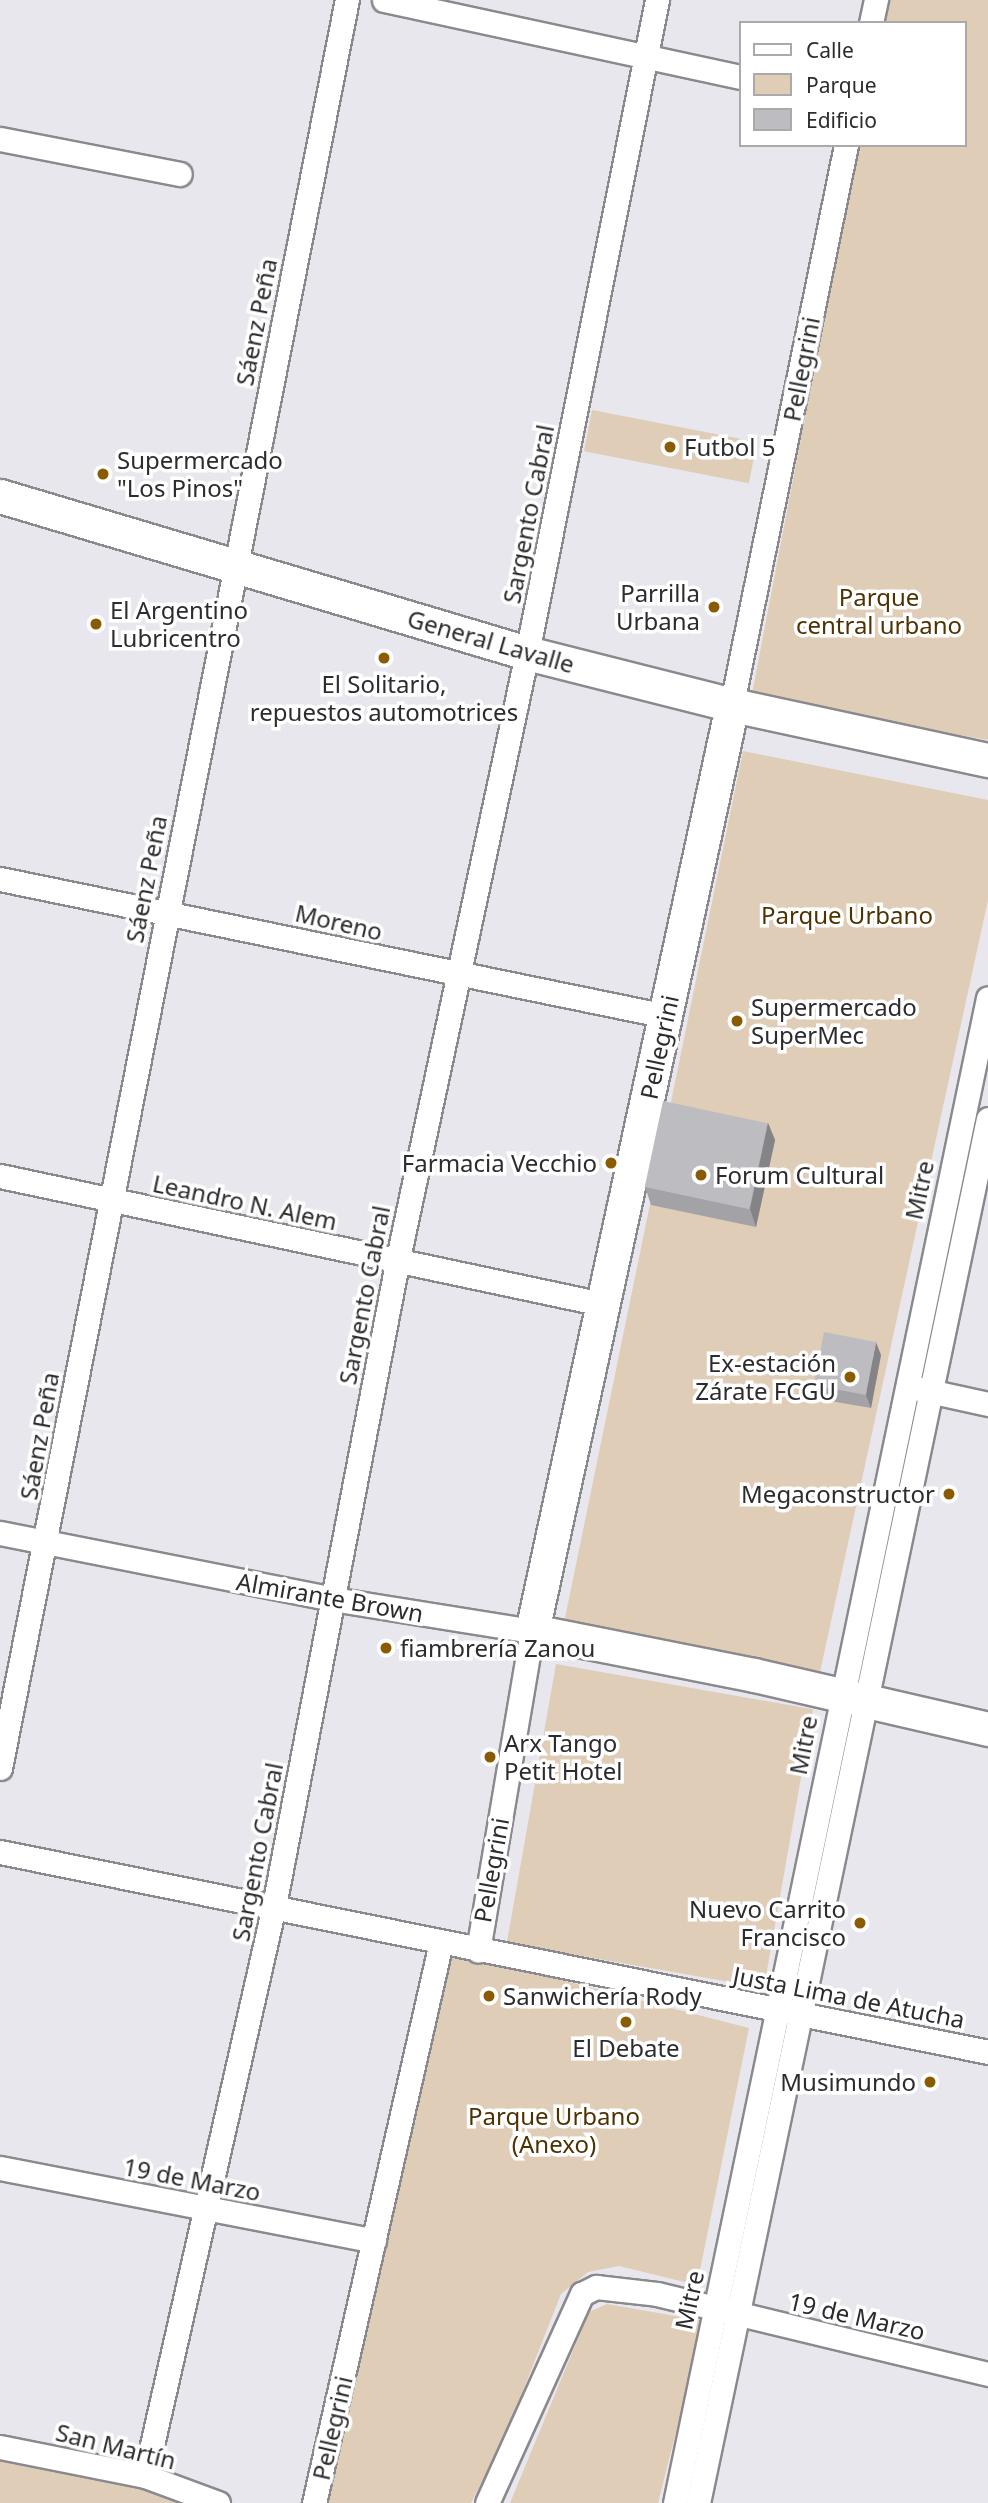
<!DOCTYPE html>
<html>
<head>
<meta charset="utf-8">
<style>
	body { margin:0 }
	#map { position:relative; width:988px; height:2503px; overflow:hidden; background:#e8e7ed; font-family:"Noto Sans",sans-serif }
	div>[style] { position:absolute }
	.green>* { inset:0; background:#dfcdb7; transform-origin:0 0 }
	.roads { filter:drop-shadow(2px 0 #8a898e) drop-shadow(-2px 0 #8a898e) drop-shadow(0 2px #8a898e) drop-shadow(0 -2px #8a898e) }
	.street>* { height:23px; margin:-11.5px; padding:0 11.5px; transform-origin:11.5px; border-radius:11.5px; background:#fff }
	.secondary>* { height:33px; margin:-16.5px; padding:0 16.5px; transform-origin:16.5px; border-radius:16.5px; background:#fff }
	.wall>* { inset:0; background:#a3a2a6 }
	.shaded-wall>* { inset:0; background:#848487 }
	.building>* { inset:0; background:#bdbcc1; transform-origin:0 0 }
	.dots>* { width:19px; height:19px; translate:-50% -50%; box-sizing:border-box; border:4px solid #fff; border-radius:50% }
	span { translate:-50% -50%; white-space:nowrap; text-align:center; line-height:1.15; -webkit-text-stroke:7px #fff; paint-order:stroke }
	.street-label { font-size:24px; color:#2c2b2e }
	.poi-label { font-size:24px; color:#2c2b2e }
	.left { translate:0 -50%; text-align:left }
	.right { translate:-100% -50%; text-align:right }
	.park-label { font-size:24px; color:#4e3201 }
	.legend { position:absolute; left:739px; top:21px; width:228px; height:126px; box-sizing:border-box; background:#fff; border:2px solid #abaaab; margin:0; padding:9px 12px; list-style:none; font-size:21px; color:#2c2b2e }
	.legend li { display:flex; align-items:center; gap:14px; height:35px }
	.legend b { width:35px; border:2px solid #abaaab }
</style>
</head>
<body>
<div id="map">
	<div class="green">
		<i style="clip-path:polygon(884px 0,988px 0,988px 740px,751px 699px,857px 145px,965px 145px,965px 23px,880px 23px)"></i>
		<i style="left:592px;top:410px;width:168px;height:42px;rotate:11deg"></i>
		<i style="clip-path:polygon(743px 751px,988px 800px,988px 900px,820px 1672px,564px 1623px)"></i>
		<i style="left:556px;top:1664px;width:261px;height:283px;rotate:10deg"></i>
		<i style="clip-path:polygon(439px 1949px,749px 2028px,697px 2285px,619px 2266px,588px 2272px,561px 2294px,504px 2439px,471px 2503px,323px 2503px)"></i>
		<i style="clip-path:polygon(607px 2304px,704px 2321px,658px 2503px,510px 2503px,589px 2312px)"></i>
		<i style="clip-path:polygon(0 2457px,148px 2486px,191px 2503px,0 2503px)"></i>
	</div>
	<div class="roads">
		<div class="street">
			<i style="left:384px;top:0;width:365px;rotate:12.2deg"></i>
			<i style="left:871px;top:23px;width:24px;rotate:-78deg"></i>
			<i style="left:0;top:139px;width:183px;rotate:11deg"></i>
			<i style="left:729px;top:718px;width:585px;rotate:-78.46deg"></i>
			<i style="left:0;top:879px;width:680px;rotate:11.62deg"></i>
			<i style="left:0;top:1176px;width:615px;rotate:12deg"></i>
			<i style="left:915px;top:1388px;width:75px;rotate:12.4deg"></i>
			<i style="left:0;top:1533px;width:338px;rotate:11.2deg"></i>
			<i style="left:332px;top:1599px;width:203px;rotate:9.1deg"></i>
			<i style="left:532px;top:1631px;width:324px;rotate:99.6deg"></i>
			<i style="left:0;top:1768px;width:1802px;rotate:-78.9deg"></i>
			<i style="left:0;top:1852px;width:1008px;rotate:11.44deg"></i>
			<i style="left:0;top:2168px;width:381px;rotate:11deg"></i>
			<i style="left:0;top:2447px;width:148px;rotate:11.3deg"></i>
			<i style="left:145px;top:2476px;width:78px;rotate:20.3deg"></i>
			<i style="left:145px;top:2476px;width:584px;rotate:-77.25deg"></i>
			<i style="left:274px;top:1906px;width:655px;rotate:-79.17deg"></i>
			<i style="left:397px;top:1263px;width:624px;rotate:-77.97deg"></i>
			<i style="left:527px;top:653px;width:666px;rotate:-78.74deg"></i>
			<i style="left:314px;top:2503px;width:575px;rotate:-77.24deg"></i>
			<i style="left:487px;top:2503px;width:230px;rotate:-65.6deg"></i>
			<i style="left:582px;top:2294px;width:16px;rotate:-27deg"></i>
			<i style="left:596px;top:2287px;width:61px;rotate:6.5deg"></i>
			<i style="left:657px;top:2294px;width:341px;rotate:13.6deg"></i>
			<i style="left:675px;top:2503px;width:1537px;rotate:-78.25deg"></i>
			<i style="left:698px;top:2503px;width:1414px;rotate:-78.17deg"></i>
		</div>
		<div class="secondary">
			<i style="left:0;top:496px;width:550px;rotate:16.59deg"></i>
			<i style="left:527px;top:653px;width:212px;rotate:14.2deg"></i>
			<i style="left:733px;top:705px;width:261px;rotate:12.2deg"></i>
			<i style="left:728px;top:724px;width:928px;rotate:102.19deg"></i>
			<i style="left:532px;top:1631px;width:226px;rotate:11.2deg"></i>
			<i style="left:754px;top:1675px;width:240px;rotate:13deg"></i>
		</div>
	</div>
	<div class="wall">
		<i style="clip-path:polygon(768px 1123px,775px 1140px,756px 1227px,651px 1205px,645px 1187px)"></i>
		<i style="clip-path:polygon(881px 1355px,871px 1408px,819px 1399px,814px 1385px)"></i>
	</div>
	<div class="shaded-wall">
		<i style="clip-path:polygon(768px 1123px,775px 1140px,756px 1227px,750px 1209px)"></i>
		<i style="clip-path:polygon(876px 1342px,881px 1355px,871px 1408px,866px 1395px)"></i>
	</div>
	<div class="building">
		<i style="left:663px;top:1101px;width:107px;height:88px;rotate:12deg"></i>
		<i style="left:824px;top:1332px;width:53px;height:54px;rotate:11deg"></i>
	</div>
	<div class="dots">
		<i style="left:670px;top:447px;background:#8a5b01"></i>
		<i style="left:103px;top:474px;background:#8a5b01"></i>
		<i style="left:714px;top:607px;background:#8a5b01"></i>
		<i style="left:96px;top:624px;background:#8a5b01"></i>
		<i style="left:384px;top:658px;background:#8a5b01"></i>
		<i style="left:737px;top:1021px;background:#8a5b01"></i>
		<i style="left:611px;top:1163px;background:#8a5b01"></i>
		<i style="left:701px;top:1175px;background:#8a5b01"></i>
		<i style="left:850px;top:1377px;background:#8a5b01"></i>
		<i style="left:949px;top:1494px;background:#8a5b01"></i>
		<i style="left:386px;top:1648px;background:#8a5b01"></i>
		<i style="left:490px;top:1757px;background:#8a5b01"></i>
		<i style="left:860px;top:1923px;background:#8a5b01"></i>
		<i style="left:489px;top:1996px;background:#8a5b01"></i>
		<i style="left:626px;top:2022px;background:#8a5b01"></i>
		<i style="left:930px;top:2082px;background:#8a5b01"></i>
	</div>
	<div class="street-label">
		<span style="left:256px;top:322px;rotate:-79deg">Sáenz Peña</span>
		<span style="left:801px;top:369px;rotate:-79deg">Pellegrini</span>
		<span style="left:528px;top:514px;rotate:-79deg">Sargento Cabral</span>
		<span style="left:491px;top:641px;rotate:16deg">General Lavalle</span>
		<span style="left:146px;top:879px;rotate:-79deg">Sáenz Peña</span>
		<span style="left:339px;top:922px;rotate:13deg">Moreno</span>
		<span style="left:659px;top:1047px;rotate:-78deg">Pellegrini</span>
		<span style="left:919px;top:1190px;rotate:-78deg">Mitre</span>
		<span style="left:245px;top:1202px;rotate:12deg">Leandro N. Alem</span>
		<span style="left:364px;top:1295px;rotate:-79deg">Sargento Cabral</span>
		<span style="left:39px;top:1436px;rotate:-80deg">Sáenz Peña</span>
		<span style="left:330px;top:1597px;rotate:10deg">Almirante Brown</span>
		<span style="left:803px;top:1745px;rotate:-79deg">Mitre</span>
		<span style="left:257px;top:1852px;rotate:-79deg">Sargento Cabral</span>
		<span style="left:491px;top:1870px;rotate:-80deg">Pellegrini</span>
		<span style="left:849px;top:1997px;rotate:11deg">Justa Lima de Atucha</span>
		<span style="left:192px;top:2179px;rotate:11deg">19 de Marzo</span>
		<span style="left:689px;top:2300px;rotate:-78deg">Mitre</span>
		<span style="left:857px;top:2316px;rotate:13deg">19 de Marzo</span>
		<span style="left:332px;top:2428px;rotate:-77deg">Pellegrini</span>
		<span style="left:116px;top:2446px;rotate:14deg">San Martín</span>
	</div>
	<div class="poi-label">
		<span class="left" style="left:684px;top:447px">Futbol 5</span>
		<span class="left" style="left:117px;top:474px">Supermercado<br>"Los Pinos"</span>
		<span class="right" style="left:700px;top:607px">Parrilla<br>Urbana</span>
		<span class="left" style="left:110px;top:624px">El Argentino<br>Lubricentro</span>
		<span style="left:384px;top:698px">El Solitario,<br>repuestos automotrices</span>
		<span class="left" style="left:751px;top:1021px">Supermercado<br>SuperMec</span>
		<span class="right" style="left:597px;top:1163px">Farmacia Vecchio</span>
		<span class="left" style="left:715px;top:1175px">Forum Cultural</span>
		<span class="right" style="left:836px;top:1377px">Ex-estación<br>Zárate FCGU</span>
		<span class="right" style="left:935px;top:1494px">Megaconstructor</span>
		<span class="left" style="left:400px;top:1648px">fiambrería Zanou</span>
		<span class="left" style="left:504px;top:1757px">Arx Tango<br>Petit Hotel</span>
		<span class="right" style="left:846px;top:1923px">Nuevo Carrito<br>Francisco</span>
		<span class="left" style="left:503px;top:1996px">Sanwichería Rody</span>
		<span style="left:626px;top:2048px">El Debate</span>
		<span class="right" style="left:916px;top:2082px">Musimundo</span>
	</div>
	<div class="park-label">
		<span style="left:879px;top:611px">Parque<br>central urbano</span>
		<span style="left:847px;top:915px">Parque Urbano</span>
		<span style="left:554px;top:2130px">Parque Urbano<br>(Anexo)</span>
	</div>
	<ul class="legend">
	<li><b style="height:9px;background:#fff"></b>Calle</li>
	<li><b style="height:19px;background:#dfcdb7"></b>Parque</li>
	<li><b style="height:19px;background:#bdbcc1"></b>Edificio</li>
	</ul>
</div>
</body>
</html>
